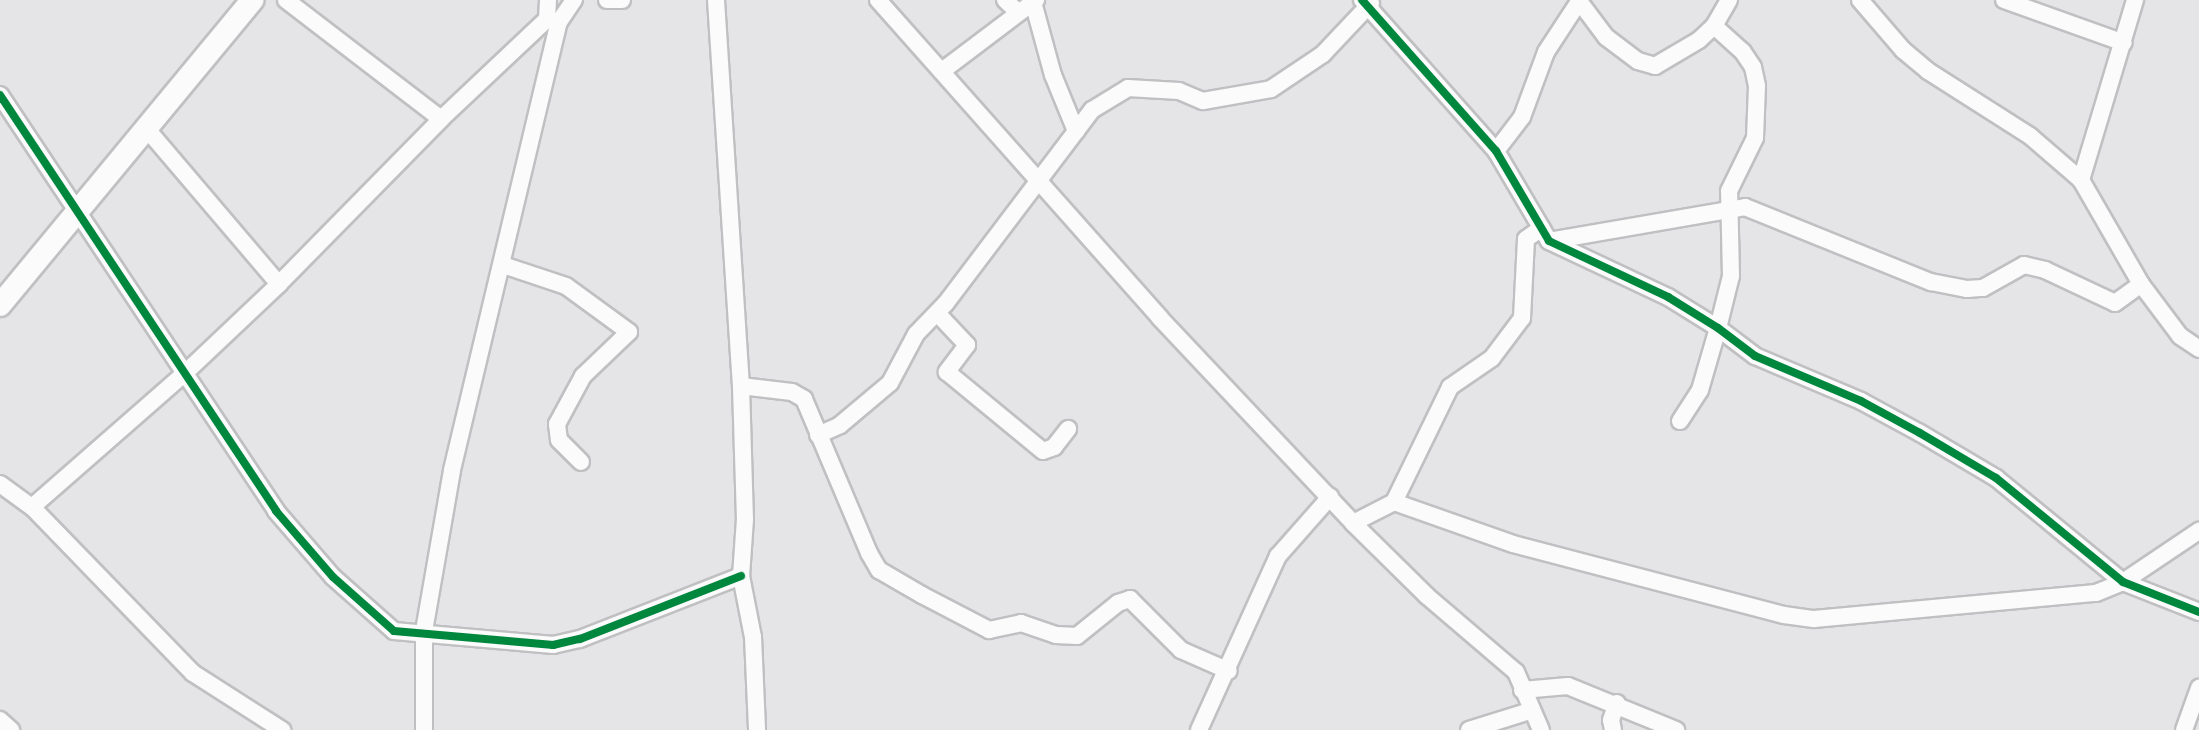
<!DOCTYPE html>
<html>
<head>
<meta charset="utf-8">
<style>
	body { margin:0 }
	#map { position:relative; width:2199px; height:730px; overflow:hidden; background:#e5e5e8; font-family:"Source Serif 4",serif }
	div>[style] { position:absolute }
	.roads { filter:drop-shadow(2px 0 #c0c0c2) drop-shadow(-2px 0 #c0c0c2) drop-shadow(0 2px #c0c0c2) drop-shadow(0 -2px #c0c0c2) }
	.street>* { height:16px; margin:-8px; padding:0 8px; transform-origin:8px; border-radius:8px; background:#fbfbfc }
	.secondary>* { height:22px; margin:-11px; padding:0 11px; transform-origin:11px; border-radius:11px; background:#fbfbfc }
	.cycleway>* { height:8px; margin:-4px; padding:0 4px; transform-origin:4px; border-radius:4px; background:#00873e }
	span { translate:-50% -50%; white-space:nowrap; text-align:center; line-height:1.15; -webkit-text-stroke:4.5px #f1f1f6; paint-order:stroke }
</style>
</head>
<body>
<div id="map">
	<div class="roads">
		<div class="street">
			<i style="left:286px;top:0;width:195px;rotate:37.5deg"></i>
			<i style="left:607px;top:0;width:15px"></i>
			<i style="left:716px;top:0;width:387px;rotate:86.3deg"></i>
			<i style="left:741px;top:386px;width:133px;rotate:88.3deg"></i>
			<i style="left:745px;top:519px;width:57px;rotate:94deg"></i>
			<i style="left:741px;top:576px;width:62px;rotate:78.9deg"></i>
			<i style="left:753px;top:637px;width:93px;rotate:87.5deg"></i>
			<i style="left:878px;top:0;width:425px;rotate:48.4deg"></i>
			<i style="left:1160px;top:318px;width:282px;rotate:46.7deg"></i>
			<i style="left:1353px;top:523px;width:104px;rotate:44.6deg"></i>
			<i style="left:1427px;top:596px;width:117px;rotate:40.5deg"></i>
			<i style="left:1516px;top:672px;width:63px;rotate:66.7deg"></i>
			<i style="left:1005px;top:0;width:18px;rotate:43deg"></i>
			<i style="left:1362px;top:0;width:202px;rotate:48.4deg"></i>
			<i style="left:1496px;top:151px;width:104px;rotate:59.5deg"></i>
			<i style="left:1549px;top:241px;width:132px;rotate:25.2deg"></i>
			<i style="left:1668px;top:297px;width:59px;rotate:31.8deg"></i>
			<i style="left:1718px;top:328px;width:46px;rotate:37.1deg"></i>
			<i style="left:1755px;top:356px;width:115px;rotate:23deg"></i>
			<i style="left:1861px;top:401px;width:67px;rotate:28.5deg"></i>
			<i style="left:1920px;top:433px;width:88px;rotate:30.6deg"></i>
			<i style="left:1996px;top:478px;width:164px;rotate:39.3deg"></i>
			<i style="left:2123px;top:582px;width:82px;rotate:21.5deg"></i>
			<i style="left:1860px;top:0;width:66px;rotate:49.3deg"></i>
			<i style="left:1903px;top:50px;width:33px;rotate:40deg"></i>
			<i style="left:1928px;top:71px;width:121px;rotate:32.5deg"></i>
			<i style="left:2030px;top:136px;width:67px;rotate:40.8deg"></i>
			<i style="left:2081px;top:180px;width:120px;rotate:60deg"></i>
			<i style="left:2141px;top:284px;width:65px;rotate:53.1deg"></i>
			<i style="left:2180px;top:336px;width:23px;rotate:34deg"></i>
			<i style="left:2004px;top:0;width:127px;rotate:19.7deg"></i>
			<i style="left:1579px;top:1px;width:45px;rotate:53.1deg"></i>
			<i style="left:1606px;top:37px;width:40px;rotate:37deg"></i>
			<i style="left:1638px;top:61px;width:18px;rotate:16deg"></i>
			<i style="left:1655px;top:66px;width:51px;rotate:-30.6deg"></i>
			<i style="left:1699px;top:40px;width:21px;rotate:-43deg"></i>
			<i style="left:1714px;top:26px;width:30px;rotate:-60deg"></i>
			<i style="left:1033px;top:2px;width:76px;rotate:74.7deg"></i>
			<i style="left:1053px;top:75px;width:61px;rotate:67.7deg"></i>
			<i style="left:547px;top:19px;width:19px;rotate:-87deg"></i>
			<i style="left:942px;top:71px;width:118px;rotate:-37.1deg"></i>
			<i style="left:0;top:95px;width:499px;rotate:56.4deg"></i>
			<i style="left:276px;top:511px;width:87px;rotate:49.2deg"></i>
			<i style="left:333px;top:577px;width:81px;rotate:41.5deg"></i>
			<i style="left:394px;top:631px;width:160px;rotate:5deg"></i>
			<i style="left:553px;top:645px;width:28px;rotate:-13deg"></i>
			<i style="left:580px;top:639px;width:173px;rotate:-21.4deg"></i>
			<i style="left:146px;top:128px;width:205px;rotate:49.6deg"></i>
			<i style="left:1496px;top:151px;width:43px;rotate:-52.6deg"></i>
			<i style="left:1522px;top:117px;width:69px;rotate:-69.7deg"></i>
			<i style="left:1546px;top:52px;width:62px;rotate:-56.8deg"></i>
			<i style="left:2081px;top:180px;width:188px;rotate:-73.3deg"></i>
			<i style="left:1549px;top:241px;width:199px;rotate:-9.8deg"></i>
			<i style="left:1745px;top:207px;width:201px;rotate:22deg"></i>
			<i style="left:1931px;top:282px;width:37px;rotate:11deg"></i>
			<i style="left:1967px;top:289px;width:16px;rotate:-4deg"></i>
			<i style="left:1983px;top:288px;width:47px;rotate:-29.3deg"></i>
			<i style="left:2024px;top:265px;width:22px;rotate:13deg"></i>
			<i style="left:2045px;top:270px;width:77px;rotate:25.2deg"></i>
			<i style="left:2115px;top:303px;width:32px;rotate:-36deg"></i>
			<i style="left:503px;top:265px;width:66px;rotate:18.4deg"></i>
			<i style="left:566px;top:286px;width:78px;rotate:36.1deg"></i>
			<i style="left:629px;top:332px;width:64px;rotate:136.3deg"></i>
			<i style="left:583px;top:376px;width:55px;rotate:118.4deg"></i>
			<i style="left:557px;top:424px;width:16px;rotate:83deg"></i>
			<i style="left:559px;top:440px;width:31px;rotate:45deg"></i>
			<i style="left:937px;top:313px;width:44px;rotate:46.8deg"></i>
			<i style="left:967px;top:345px;width:34px;rotate:127deg"></i>
			<i style="left:947px;top:372px;width:124px;rotate:39.5deg"></i>
			<i style="left:1043px;top:451px;width:12px;rotate:-20deg"></i>
			<i style="left:1054px;top:447px;width:23px;rotate:-52deg"></i>
			<i style="left:741px;top:386px;width:51px;rotate:6.7deg"></i>
			<i style="left:792px;top:392px;width:14px;rotate:30deg"></i>
			<i style="left:804px;top:399px;width:167px;rotate:67.1deg"></i>
			<i style="left:869px;top:553px;width:20px;rotate:60deg"></i>
			<i style="left:879px;top:570px;width:50px;rotate:30.2deg"></i>
			<i style="left:922px;top:595px;width:76px;rotate:27.6deg"></i>
			<i style="left:989px;top:630px;width:33px;rotate:-12deg"></i>
			<i style="left:1021px;top:623px;width:37px;rotate:19deg"></i>
			<i style="left:1056px;top:635px;width:21px;rotate:3deg"></i>
			<i style="left:1077px;top:636px;width:53px;rotate:-38.8deg"></i>
			<i style="left:1118px;top:603px;width:13px;rotate:-18deg"></i>
			<i style="left:1130px;top:599px;width:72px;rotate:45deg"></i>
			<i style="left:1181px;top:650px;width:52px;rotate:23.6deg"></i>
			<i style="left:1680px;top:421px;width:37px;rotate:-57deg"></i>
			<i style="left:1700px;top:390px;width:65px;rotate:-73.8deg"></i>
			<i style="left:1718px;top:328px;width:54px;rotate:-76deg"></i>
			<i style="left:1731px;top:276px;width:85px;rotate:-91.3deg"></i>
			<i style="left:1729px;top:191px;width:59px;rotate:-63.9deg"></i>
			<i style="left:1755px;top:138px;width:52px;rotate:-87.8deg"></i>
			<i style="left:1757px;top:86px;width:19px;rotate:-102deg"></i>
			<i style="left:1753px;top:67px;width:18px;rotate:-124deg"></i>
			<i style="left:1743px;top:52px;width:39px;rotate:-138deg"></i>
			<i style="left:818px;top:435px;width:24px;rotate:-24deg"></i>
			<i style="left:840px;top:425px;width:65px;rotate:-40deg"></i>
			<i style="left:890px;top:383px;width:55px;rotate:-62deg"></i>
			<i style="left:916px;top:334px;width:43px;rotate:-45.9deg"></i>
			<i style="left:946px;top:303px;width:242px;rotate:-52.9deg"></i>
			<i style="left:1092px;top:110px;width:42px;rotate:-31.4deg"></i>
			<i style="left:1128px;top:88px;width:51px;rotate:3.4deg"></i>
			<i style="left:1179px;top:91px;width:26px;rotate:23deg"></i>
			<i style="left:1203px;top:101px;width:69px;rotate:-10deg"></i>
			<i style="left:1271px;top:89px;width:63px;rotate:-33.9deg"></i>
			<i style="left:1323px;top:54px;width:70px;rotate:-46.7deg"></i>
			<i style="left:0;top:484px;width:39px;rotate:36deg"></i>
			<i style="left:32px;top:507px;width:231px;rotate:45.9deg"></i>
			<i style="left:193px;top:673px;width:106px;rotate:32.6deg"></i>
			<i style="left:1394px;top:502px;width:126px;rotate:19.4deg"></i>
			<i style="left:1513px;top:544px;width:280px;rotate:14.7deg"></i>
			<i style="left:1784px;top:615px;width:30px;rotate:8deg"></i>
			<i style="left:1814px;top:619px;width:283px;rotate:-5.3deg"></i>
			<i style="left:2096px;top:593px;width:29px;rotate:-22deg"></i>
			<i style="left:2123px;top:582px;width:92px;rotate:-33.9deg"></i>
			<i style="left:32px;top:507px;width:203px;rotate:-41.2deg"></i>
			<i style="left:185px;top:373px;width:129px;rotate:-43.4deg"></i>
			<i style="left:279px;top:284px;width:231px;rotate:-45.5deg"></i>
			<i style="left:441px;top:119px;width:146px;rotate:-43.3deg"></i>
			<i style="left:547px;top:19px;width:12px;rotate:14deg"></i>
			<i style="left:1353px;top:523px;width:46px;rotate:-27.1deg"></i>
			<i style="left:1394px;top:502px;width:128px;rotate:-64deg"></i>
			<i style="left:1450px;top:387px;width:51px;rotate:-34.6deg"></i>
			<i style="left:1492px;top:358px;width:50px;rotate:-53.1deg"></i>
			<i style="left:1522px;top:318px;width:79px;rotate:-87.1deg"></i>
			<i style="left:1526px;top:239px;width:19px;rotate:-35deg"></i>
			<i style="left:1522px;top:690px;width:46px;rotate:-5deg"></i>
			<i style="left:1568px;top:686px;width:117px;rotate:22.2deg"></i>
			<i style="left:0;top:720px;width:15px;rotate:42deg"></i>
			<i style="left:424px;top:730px;width:99px;rotate:-90deg"></i>
			<i style="left:424px;top:631px;width:163px;rotate:-80.1deg"></i>
			<i style="left:452px;top:470px;width:461px;rotate:-76.6deg"></i>
			<i style="left:559px;top:22px;width:27px;rotate:-56deg"></i>
			<i style="left:1199px;top:730px;width:191px;rotate:-65.6deg"></i>
			<i style="left:1278px;top:556px;width:79px;rotate:-48.6deg"></i>
			<i style="left:1469px;top:730px;width:64px;rotate:-17.3deg"></i>
			<i style="left:1613px;top:730px;width:10px;rotate:-101deg"></i>
			<i style="left:1611px;top:720px;width:18px;rotate:-71deg"></i>
			<i style="left:2184px;top:730px;width:45px;rotate:-70.3deg"></i>
		</div>
		<div class="secondary">
			<i style="left:0;top:305px;width:396px;rotate:-50.4deg"></i>
		</div>
	</div>
	<div class="cycleway">
		<i style="left:1362px;top:0;width:202px;rotate:48.4deg"></i>
		<i style="left:1496px;top:151px;width:104px;rotate:59.5deg"></i>
		<i style="left:1549px;top:241px;width:132px;rotate:25.2deg"></i>
		<i style="left:1668px;top:297px;width:59px;rotate:31.8deg"></i>
		<i style="left:1718px;top:328px;width:46px;rotate:37.1deg"></i>
		<i style="left:1755px;top:356px;width:115px;rotate:23deg"></i>
		<i style="left:1861px;top:401px;width:67px;rotate:28.5deg"></i>
		<i style="left:1920px;top:433px;width:88px;rotate:30.6deg"></i>
		<i style="left:1996px;top:478px;width:164px;rotate:39.3deg"></i>
		<i style="left:2123px;top:582px;width:82px;rotate:21.5deg"></i>
		<i style="left:0;top:95px;width:499px;rotate:56.4deg"></i>
		<i style="left:276px;top:511px;width:87px;rotate:49.2deg"></i>
		<i style="left:333px;top:577px;width:81px;rotate:41.5deg"></i>
		<i style="left:394px;top:631px;width:160px;rotate:5deg"></i>
		<i style="left:553px;top:645px;width:28px;rotate:-13deg"></i>
		<i style="left:580px;top:639px;width:173px;rotate:-21.4deg"></i>
	</div>
</div>
</body>
</html>
